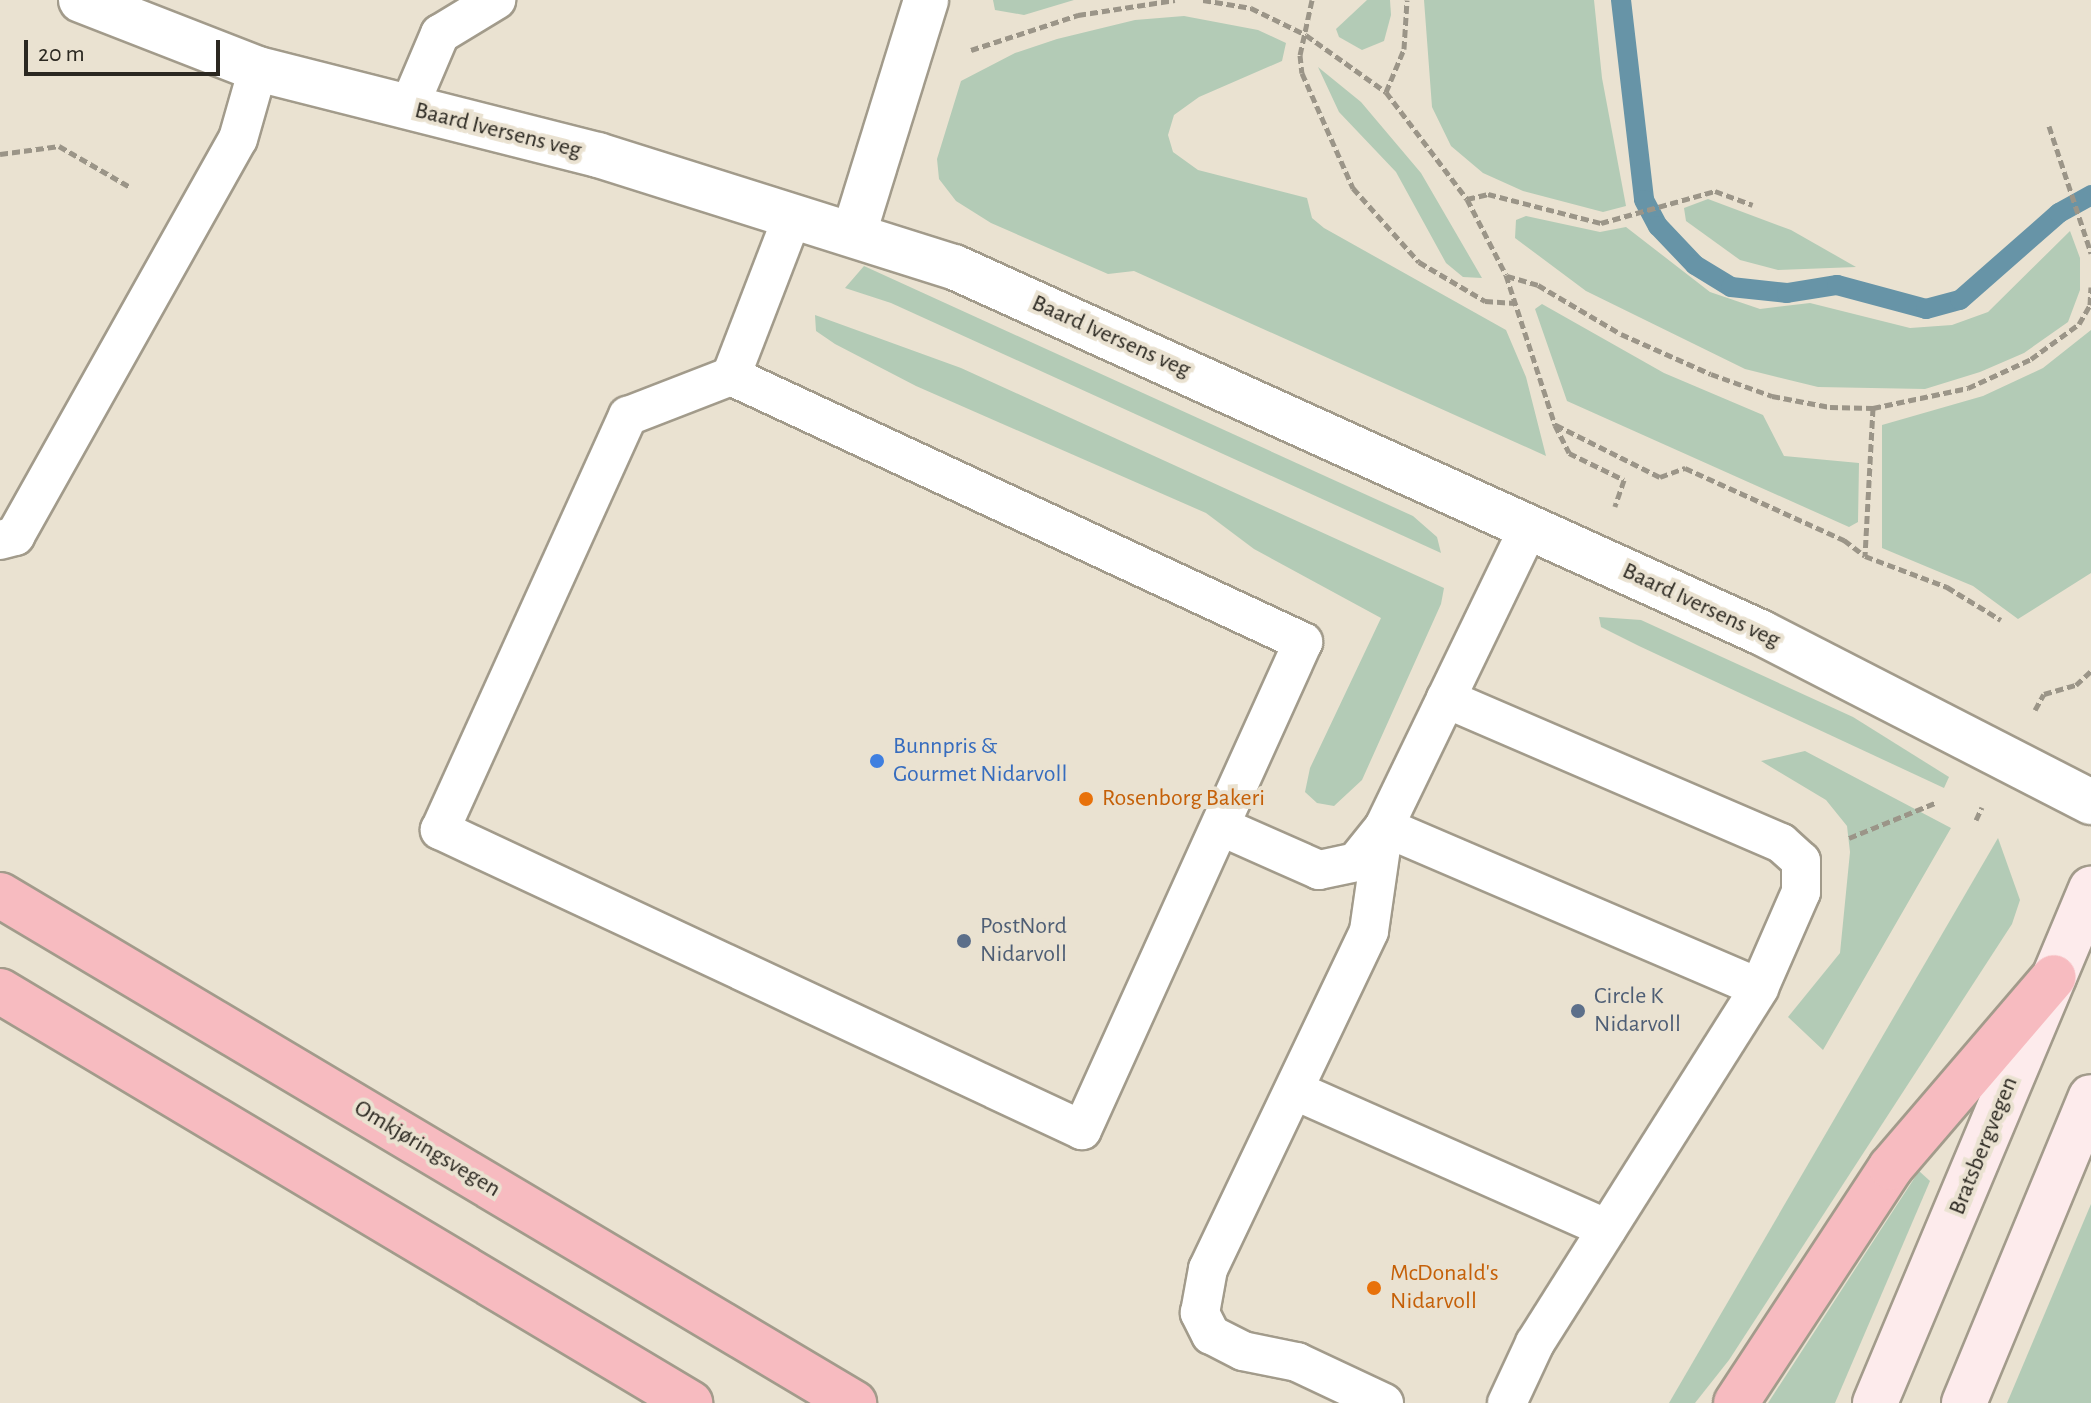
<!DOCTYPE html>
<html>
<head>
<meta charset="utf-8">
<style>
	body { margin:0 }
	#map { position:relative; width:2091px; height:1403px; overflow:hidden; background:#eae2d1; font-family:"Alegreya Sans",sans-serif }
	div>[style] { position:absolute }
	.green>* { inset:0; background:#b3cbb6 }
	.stream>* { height:20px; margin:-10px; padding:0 10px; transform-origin:10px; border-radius:10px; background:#6794a7 }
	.path>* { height:5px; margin-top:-2.5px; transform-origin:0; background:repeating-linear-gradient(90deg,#9b9588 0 8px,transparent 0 12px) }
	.roads { filter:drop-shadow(2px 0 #a29b8b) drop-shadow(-2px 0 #a29b8b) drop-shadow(0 2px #a29b8b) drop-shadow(0 -2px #a29b8b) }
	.lane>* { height:38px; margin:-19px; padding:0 19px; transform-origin:19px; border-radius:19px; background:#fff }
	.street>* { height:44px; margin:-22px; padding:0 22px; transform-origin:22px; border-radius:22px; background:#fff }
	.secondary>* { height:44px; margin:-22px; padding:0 22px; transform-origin:22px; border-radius:22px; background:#fdebec }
	.highway>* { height:44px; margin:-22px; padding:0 22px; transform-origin:22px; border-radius:22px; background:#f7bbc0 }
	.dots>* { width:22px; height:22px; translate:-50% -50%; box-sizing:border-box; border:4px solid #eae2d1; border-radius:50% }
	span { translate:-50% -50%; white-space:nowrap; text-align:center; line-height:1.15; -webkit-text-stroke:8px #eae2d1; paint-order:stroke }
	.street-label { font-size:24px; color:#2b2821 }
	.shop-label { font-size:24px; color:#366cbe }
	.left { translate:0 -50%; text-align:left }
	.food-label { font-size:24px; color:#c56008 }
	.service-label { font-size:24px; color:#4e5e75 }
	.scale { position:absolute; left:24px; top:40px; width:196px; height:36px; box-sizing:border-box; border:4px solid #2b2821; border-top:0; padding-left:10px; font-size:24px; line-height:28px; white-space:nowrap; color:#2b2821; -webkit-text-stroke:6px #eae2d1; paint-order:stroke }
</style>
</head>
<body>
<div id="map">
	<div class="green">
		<i style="clip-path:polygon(993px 0,1074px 0,1024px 15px,995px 10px)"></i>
		<i style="clip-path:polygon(1367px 0,1390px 0,1391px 15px,1384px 41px,1362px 50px,1339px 37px,1336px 29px)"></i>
		<i style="clip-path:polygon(1424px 0,1594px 0,1602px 78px,1626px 206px,1603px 212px,1523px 191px,1483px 173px,1451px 146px,1432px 107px)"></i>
		<i style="clip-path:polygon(1184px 16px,1258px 30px,1286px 43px,1282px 61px,1199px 97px,1174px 115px,1168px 135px,1173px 152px,1198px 170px,1307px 198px,1312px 218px,1324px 228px,1506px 330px,1526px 377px,1546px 456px,1134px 271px,1108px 274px,991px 223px,956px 201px,939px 179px,937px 159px,961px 81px,1015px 53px,1057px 39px,1135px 20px)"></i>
		<i style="clip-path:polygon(1318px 67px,1361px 102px,1421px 173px,1482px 278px,1463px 277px,1446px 263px,1396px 172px,1339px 112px)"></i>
		<i style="clip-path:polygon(1708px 199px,1791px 230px,1856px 267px,1778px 270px,1740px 260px,1686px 221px,1684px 208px)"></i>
		<i style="clip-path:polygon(1526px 216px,1600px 232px,1626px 227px,1710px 292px,1760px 309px,1810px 303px,1910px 328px,1952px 325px,1988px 312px,2070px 231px,2080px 258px,2080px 290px,2068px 322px,2024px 353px,1980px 372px,1925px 389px,1818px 387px,1745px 369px,1586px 291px,1515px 238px,1516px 220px)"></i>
		<i style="clip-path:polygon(864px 266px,1413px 516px,1437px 537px,1441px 553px,891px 303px,845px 288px)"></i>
		<i style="clip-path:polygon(1542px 304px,1664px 373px,1763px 415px,1784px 456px,1859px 463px,1858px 522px,1849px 527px,1567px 401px,1535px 309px)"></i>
		<i style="clip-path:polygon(815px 315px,961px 368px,1444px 588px,1441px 604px,1362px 780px,1334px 806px,1317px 803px,1305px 792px,1310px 768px,1381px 618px,1254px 549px,1206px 513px,916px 386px,835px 344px,816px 331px)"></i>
		<i style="clip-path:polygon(2091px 330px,2091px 573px,2018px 619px,1973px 586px,1882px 548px,1882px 425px,1983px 396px,2043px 368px)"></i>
		<i style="clip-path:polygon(1599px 617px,1641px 620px,1853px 717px,1949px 777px,1944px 788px,1639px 646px,1601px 627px)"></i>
		<i style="clip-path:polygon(1805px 751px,1951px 828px,1823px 1050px,1788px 1017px,1840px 953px,1850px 852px,1847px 826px,1826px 800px,1761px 761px)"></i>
		<i style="clip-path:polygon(1998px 838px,2020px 900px,2012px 924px,1729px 1360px,1695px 1403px,1669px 1403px)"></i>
		<i style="clip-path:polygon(1919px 1171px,1930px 1181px,1835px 1403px,1768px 1403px)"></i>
		<i style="clip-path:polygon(2091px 1204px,2091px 1403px,2007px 1403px)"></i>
	</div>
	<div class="stream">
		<i style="left:1621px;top:0;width:201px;rotate:83.4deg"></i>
		<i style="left:1644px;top:200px;width:30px;rotate:62deg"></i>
		<i style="left:1658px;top:226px;width:54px;rotate:46.5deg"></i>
		<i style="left:1695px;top:265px;width:42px;rotate:31.4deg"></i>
		<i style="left:1731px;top:287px;width:56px;rotate:6.1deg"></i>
		<i style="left:1787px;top:293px;width:51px;rotate:-9.1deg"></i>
		<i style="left:1837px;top:285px;width:92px;rotate:15.1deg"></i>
		<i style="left:1926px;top:309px;width:35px;rotate:-15deg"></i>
		<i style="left:1960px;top:300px;width:132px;rotate:-41.3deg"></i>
		<i style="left:2059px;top:213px;width:37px;rotate:-29deg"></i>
	</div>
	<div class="path">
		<i style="left:1203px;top:0;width:49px;rotate:9.5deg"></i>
		<i style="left:1251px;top:8px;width:61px;rotate:26.1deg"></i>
		<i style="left:1306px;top:35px;width:98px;rotate:35.5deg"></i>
		<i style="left:1386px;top:92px;width:134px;rotate:52.9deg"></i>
		<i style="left:1467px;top:199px;width:85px;rotate:62.8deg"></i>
		<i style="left:1506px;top:275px;width:158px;rotate:71.9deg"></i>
		<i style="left:1555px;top:425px;width:31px;rotate:63deg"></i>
		<i style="left:1569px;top:453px;width:61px;rotate:26.1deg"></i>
		<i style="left:1624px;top:480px;width:28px;rotate:109deg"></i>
		<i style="left:1312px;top:0;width:56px;rotate:102.3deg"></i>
		<i style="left:1300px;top:55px;width:18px;rotate:84deg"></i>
		<i style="left:1302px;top:73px;width:126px;rotate:66.1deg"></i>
		<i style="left:1353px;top:188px;width:99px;rotate:48.3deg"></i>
		<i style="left:1419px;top:262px;width:77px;rotate:30.6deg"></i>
		<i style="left:1485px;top:301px;width:30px;rotate:4deg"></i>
		<i style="left:971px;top:50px;width:113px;rotate:-18.1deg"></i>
		<i style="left:1078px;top:15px;width:98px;rotate:-8.8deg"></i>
		<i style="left:1386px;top:92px;width:47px;rotate:-67.3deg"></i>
		<i style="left:1404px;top:49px;width:49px;rotate:-86.5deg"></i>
		<i style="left:2049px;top:126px;width:134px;rotate:71.7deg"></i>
		<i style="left:0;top:154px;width:60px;rotate:-7.7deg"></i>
		<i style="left:59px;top:146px;width:82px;rotate:30deg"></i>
		<i style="left:1467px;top:199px;width:22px;rotate:-13deg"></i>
		<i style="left:1488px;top:194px;width:117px;rotate:14.4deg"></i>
		<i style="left:1601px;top:223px;width:118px;rotate:-15.7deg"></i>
		<i style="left:1715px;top:191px;width:40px;rotate:20.2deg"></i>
		<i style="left:1507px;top:276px;width:32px;rotate:16deg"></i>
		<i style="left:1538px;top:285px;width:96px;rotate:30.6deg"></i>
		<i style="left:1621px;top:334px;width:98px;rotate:24deg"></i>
		<i style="left:1711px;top:374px;width:65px;rotate:19.8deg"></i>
		<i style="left:1772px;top:396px;width:59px;rotate:10.7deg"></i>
		<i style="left:1830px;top:407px;width:43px;rotate:1.3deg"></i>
		<i style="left:1873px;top:408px;width:97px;rotate:-11.9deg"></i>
		<i style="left:1968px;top:388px;width:69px;rotate:-24.7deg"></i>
		<i style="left:2031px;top:359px;width:59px;rotate:-36.1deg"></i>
		<i style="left:2079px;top:324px;width:22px;rotate:-60deg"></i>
		<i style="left:2090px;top:305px;width:18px;rotate:-87deg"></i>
		<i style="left:1873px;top:408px;width:148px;rotate:93.1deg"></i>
		<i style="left:1865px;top:556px;width:88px;rotate:20.7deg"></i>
		<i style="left:1947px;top:587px;width:63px;rotate:31.4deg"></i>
		<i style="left:1556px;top:425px;width:116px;rotate:26.6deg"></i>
		<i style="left:1660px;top:477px;width:27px;rotate:-20deg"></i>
		<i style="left:1685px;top:468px;width:175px;rotate:24.4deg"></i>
		<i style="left:1844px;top:540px;width:26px;rotate:37deg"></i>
		<i style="left:2035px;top:710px;width:18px;rotate:-61deg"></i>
		<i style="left:2044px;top:694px;width:33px;rotate:-16deg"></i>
		<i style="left:2076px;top:685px;width:21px;rotate:-43deg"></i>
		<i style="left:1976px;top:820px;width:14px;rotate:-65deg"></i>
		<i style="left:1849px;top:838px;width:95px;rotate:-22.2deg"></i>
	</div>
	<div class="roads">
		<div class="lane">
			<i style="left:408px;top:109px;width:82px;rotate:-66.9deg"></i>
			<i style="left:440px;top:34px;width:66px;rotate:-31.3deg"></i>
			<i style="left:731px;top:376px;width:631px;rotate:24.94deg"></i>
			<i style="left:1303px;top:642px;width:536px;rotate:114.36deg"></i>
			<i style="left:1082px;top:1130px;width:709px;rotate:-154.95deg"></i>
			<i style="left:440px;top:830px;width:455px;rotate:-65.6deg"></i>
			<i style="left:628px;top:416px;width:110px;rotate:-21.2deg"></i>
			<i style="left:731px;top:376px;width:173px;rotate:-68.9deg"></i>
			<i style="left:0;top:540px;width:16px;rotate:-15deg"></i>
			<i style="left:15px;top:536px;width:455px;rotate:-60.7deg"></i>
			<i style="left:238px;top:139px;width:73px;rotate:-74.1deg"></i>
			<i style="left:1222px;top:827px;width:106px;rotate:23.9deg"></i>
			<i style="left:1319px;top:870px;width:38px;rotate:-12deg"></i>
			<i style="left:1356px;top:862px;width:45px;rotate:-51.3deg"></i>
			<i style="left:1384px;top:827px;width:333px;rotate:-64.2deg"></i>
			<i style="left:1296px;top:1091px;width:340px;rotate:23.9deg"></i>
			<i style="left:1384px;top:1403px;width:96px;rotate:-154.8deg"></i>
			<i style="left:1297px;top:1362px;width:55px;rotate:-168.5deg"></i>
			<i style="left:1243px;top:1351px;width:36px;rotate:-153deg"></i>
			<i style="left:1211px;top:1335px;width:25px;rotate:-117deg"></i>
			<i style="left:1200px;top:1313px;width:45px;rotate:-79.7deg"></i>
			<i style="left:1208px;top:1269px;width:374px;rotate:-64.5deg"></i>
			<i style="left:1369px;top:931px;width:105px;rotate:-81.8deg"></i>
			<i style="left:1384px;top:827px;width:408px;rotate:23.2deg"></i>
			<i style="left:1759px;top:988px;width:105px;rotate:-66.4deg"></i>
			<i style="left:1801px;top:892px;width:31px;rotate:-90deg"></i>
			<i style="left:1801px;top:861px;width:27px;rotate:-138deg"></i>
			<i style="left:1781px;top:843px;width:365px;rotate:-156.7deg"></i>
			<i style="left:1507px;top:1403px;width:66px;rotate:-65deg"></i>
			<i style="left:1535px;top:1343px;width:420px;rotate:-57.7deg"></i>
		</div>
		<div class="street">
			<i style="left:81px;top:0;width:190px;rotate:21.3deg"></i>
			<i style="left:258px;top:69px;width:351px;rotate:14.2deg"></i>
			<i style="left:598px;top:155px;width:373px;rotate:17.5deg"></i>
			<i style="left:954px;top:267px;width:887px;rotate:24.37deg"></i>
			<i style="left:1762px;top:633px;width:370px;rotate:27.2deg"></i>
			<i style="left:854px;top:233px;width:244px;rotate:-72.8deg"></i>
		</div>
		<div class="secondary">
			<i style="left:1875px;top:1403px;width:558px;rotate:-67.21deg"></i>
			<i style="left:1964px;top:1403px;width:331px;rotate:-67.5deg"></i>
		</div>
		<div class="highway">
			<i style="left:0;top:895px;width:994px;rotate:30.75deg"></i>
			<i style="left:0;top:991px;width:804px;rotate:30.84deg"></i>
			<i style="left:1736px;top:1403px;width:282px;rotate:-56.7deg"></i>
			<i style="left:1891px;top:1167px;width:250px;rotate:-49.4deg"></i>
		</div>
	</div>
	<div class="dots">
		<i style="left:877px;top:761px;background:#3f7fe0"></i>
		<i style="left:1086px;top:799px;background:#e8710a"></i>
		<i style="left:964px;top:941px;background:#5c6f8a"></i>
		<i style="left:1578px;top:1011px;background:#5c6f8a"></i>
		<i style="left:1374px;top:1288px;background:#e8710a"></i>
	</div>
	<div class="street-label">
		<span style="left:498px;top:131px;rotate:14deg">Baard Iversens veg</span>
		<span style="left:1111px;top:337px;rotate:24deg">Baard Iversens veg</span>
		<span style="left:1701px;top:606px;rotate:25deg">Baard Iversens veg</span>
		<span style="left:1984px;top:1146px;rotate:-68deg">Bratsbergvegen</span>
		<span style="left:427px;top:1149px;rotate:31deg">Omkjøringsvegen</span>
	</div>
	<div class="shop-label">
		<span class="left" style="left:893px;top:761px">Bunnpris &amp;<br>Gourmet Nidarvoll</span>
	</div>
	<div class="food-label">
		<span class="left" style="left:1102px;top:799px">Rosenborg Bakeri</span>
		<span class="left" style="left:1390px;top:1288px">McDonald's<br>Nidarvoll</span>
	</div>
	<div class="service-label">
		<span class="left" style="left:980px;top:941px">PostNord<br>Nidarvoll</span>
		<span class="left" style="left:1594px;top:1011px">Circle K<br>Nidarvoll</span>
	</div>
	<div class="scale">20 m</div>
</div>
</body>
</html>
